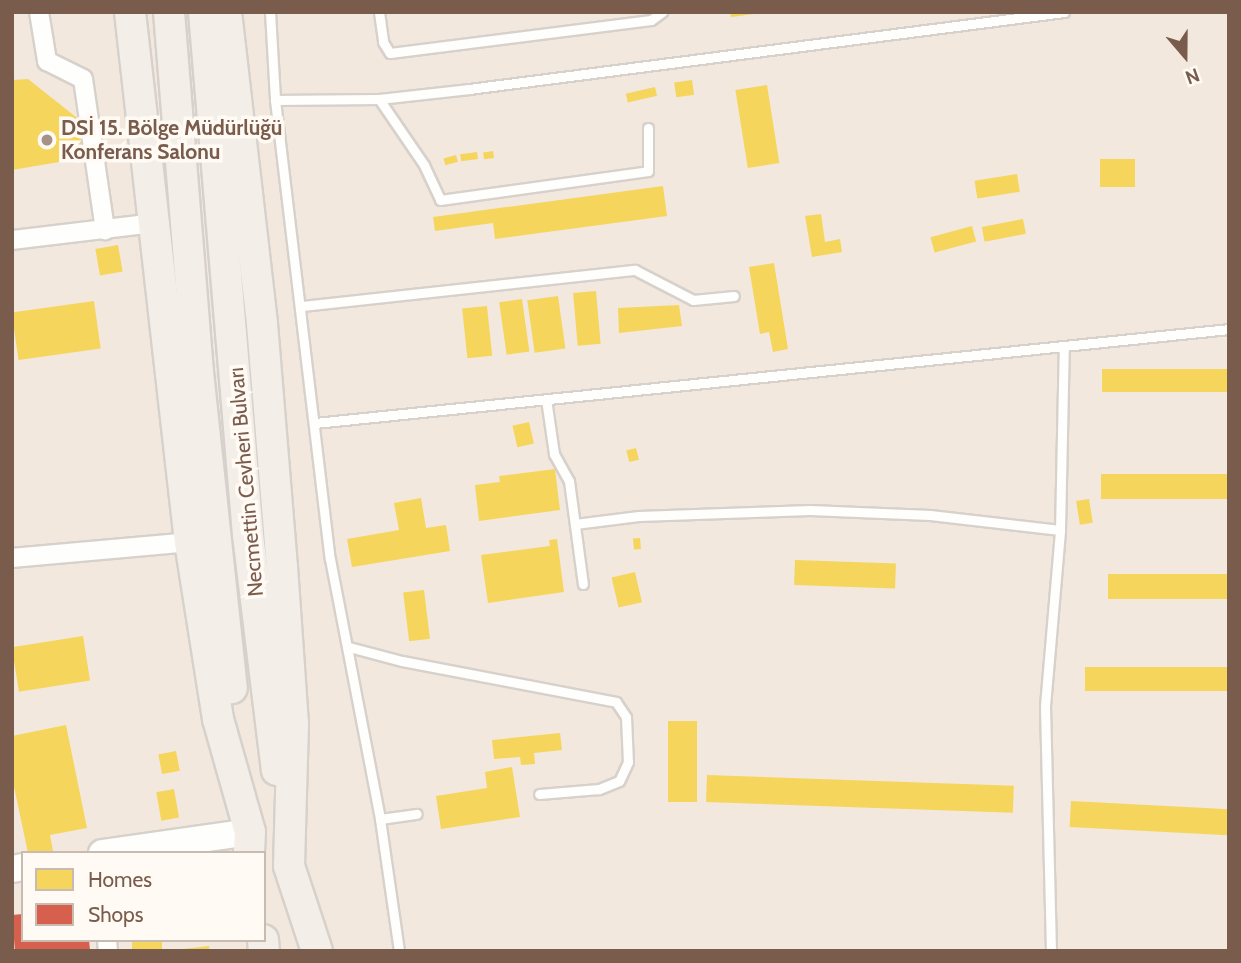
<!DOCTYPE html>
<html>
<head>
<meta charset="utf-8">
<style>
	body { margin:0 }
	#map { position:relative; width:1241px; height:963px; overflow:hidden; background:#f9f5f0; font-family:Cabin,sans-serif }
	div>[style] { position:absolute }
	.residential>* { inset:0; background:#f2e8de }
	.homes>* { inset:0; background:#f6d55c; transform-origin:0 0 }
	.shops>* { inset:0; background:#d6604d }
	.roads { filter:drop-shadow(2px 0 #d7d1cb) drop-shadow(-2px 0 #d7d1cb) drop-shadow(0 2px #d7d1cb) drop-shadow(0 -2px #d7d1cb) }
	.service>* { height:9px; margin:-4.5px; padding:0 4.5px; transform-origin:4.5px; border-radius:4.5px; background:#fefefd }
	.minor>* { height:18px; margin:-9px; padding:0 9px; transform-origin:9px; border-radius:9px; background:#fefefd }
	.secondary>* { height:26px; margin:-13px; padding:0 13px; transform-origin:13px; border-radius:13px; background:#fefefd }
	.primary>* { height:30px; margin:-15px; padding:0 15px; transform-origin:15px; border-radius:15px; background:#f3eee8 }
	.dots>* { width:19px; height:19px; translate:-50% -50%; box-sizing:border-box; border:4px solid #fffaf3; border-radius:50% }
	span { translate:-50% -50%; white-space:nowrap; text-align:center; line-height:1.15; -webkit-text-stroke:7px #fffaf3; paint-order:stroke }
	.poi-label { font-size:21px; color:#7a5c4d; font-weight:700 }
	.left { translate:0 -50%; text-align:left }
	.street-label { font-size:21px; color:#7a5c4d }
	.frame { position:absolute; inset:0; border:14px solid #7a5c4d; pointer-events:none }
	.legend { position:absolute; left:21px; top:851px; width:245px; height:91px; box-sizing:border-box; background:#fffaf3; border:2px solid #cabbb1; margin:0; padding:9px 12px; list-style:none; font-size:21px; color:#7a5c4d }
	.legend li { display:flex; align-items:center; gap:14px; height:35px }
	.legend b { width:35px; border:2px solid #cabbb1 }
	.north { position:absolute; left:1150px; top:21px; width:70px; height:70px; -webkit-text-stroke:5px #fffaf3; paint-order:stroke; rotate:160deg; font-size:19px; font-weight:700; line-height:28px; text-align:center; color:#7a5c4d }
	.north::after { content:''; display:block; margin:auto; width:24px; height:32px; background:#7a5c4d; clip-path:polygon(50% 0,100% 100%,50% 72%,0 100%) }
</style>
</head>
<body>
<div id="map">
	<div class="residential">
		<i style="clip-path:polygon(evenodd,12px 12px,1229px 12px,1229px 951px,12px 951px,12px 12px,23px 853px,264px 853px,264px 940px,23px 940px,23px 853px)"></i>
	</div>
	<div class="homes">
		<i style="clip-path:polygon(730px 12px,754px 12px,754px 14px,731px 17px)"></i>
		<i style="clip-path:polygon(28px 79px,81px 121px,83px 158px,12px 170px,12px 80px)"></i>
		<i style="left:692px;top:80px;width:15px;height:18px;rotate:82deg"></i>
		<i style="left:767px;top:85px;width:79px;height:32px;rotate:81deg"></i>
		<i style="left:655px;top:87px;width:9px;height:30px;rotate:77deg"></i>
		<i style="left:493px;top:151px;width:7px;height:10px;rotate:82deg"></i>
		<i style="left:477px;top:152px;width:7px;height:17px;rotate:82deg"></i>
		<i style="left:456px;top:155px;width:7px;height:13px;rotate:74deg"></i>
		<i style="left:1100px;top:159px;width:35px;height:28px"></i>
		<i style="left:1017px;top:174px;width:18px;height:43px;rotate:81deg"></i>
		<i style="clip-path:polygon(663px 186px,667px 216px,495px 239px,493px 223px,435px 231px,433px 217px)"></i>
		<i style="clip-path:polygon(821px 214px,825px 242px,840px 239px,842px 252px,812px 257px,805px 216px)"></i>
		<i style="left:1023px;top:219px;width:15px;height:42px;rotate:79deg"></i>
		<i style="left:972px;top:226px;width:16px;height:43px;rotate:75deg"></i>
		<i style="left:118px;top:245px;width:27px;height:23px;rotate:80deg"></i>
		<i style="clip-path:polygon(774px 263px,788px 349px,773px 352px,769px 332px,760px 334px,749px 267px)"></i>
		<i style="left:596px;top:291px;width:53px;height:23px;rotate:85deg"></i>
		<i style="left:558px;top:296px;width:53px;height:31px;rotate:82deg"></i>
		<i style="left:522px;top:299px;width:53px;height:23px;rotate:82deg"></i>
		<i style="left:94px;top:301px;width:48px;height:83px;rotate:82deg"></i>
		<i style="clip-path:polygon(679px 305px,682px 326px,619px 333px,618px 308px)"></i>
		<i style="left:487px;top:306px;width:50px;height:25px;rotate:84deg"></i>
		<i style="left:1229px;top:369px;width:23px;height:127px;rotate:90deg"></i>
		<i style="left:529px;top:422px;width:22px;height:17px;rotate:77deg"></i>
		<i style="left:636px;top:448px;width:12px;height:10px;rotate:76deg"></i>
		<i style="clip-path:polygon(555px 469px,560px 510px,479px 521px,475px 485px,500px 482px,499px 476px)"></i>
		<i style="left:1229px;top:474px;width:25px;height:128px;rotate:90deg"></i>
		<i style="clip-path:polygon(421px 498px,426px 528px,446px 525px,450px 551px,352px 567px,347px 539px,399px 530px,394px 503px)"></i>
		<i style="left:1089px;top:499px;width:24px;height:13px;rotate:81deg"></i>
		<i style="left:640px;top:538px;width:11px;height:7px;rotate:85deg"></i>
		<i style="clip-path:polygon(557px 539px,564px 592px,488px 603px,481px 555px,550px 546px,549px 540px)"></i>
		<i style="left:795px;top:560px;width:101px;height:25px;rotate:2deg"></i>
		<i style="left:635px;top:572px;width:31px;height:24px;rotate:77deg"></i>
		<i style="left:1229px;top:574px;width:25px;height:121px;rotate:90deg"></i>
		<i style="left:424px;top:590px;width:49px;height:21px;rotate:83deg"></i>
		<i style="left:83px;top:636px;width:45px;height:72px;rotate:81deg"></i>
		<i style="left:1229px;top:667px;width:24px;height:144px;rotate:90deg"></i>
		<i style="left:668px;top:721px;width:29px;height:81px"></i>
		<i style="clip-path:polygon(66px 725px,87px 828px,50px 835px,53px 851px,28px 853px,12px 777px,12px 736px)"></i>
		<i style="clip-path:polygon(560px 733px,562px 750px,534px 753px,535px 764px,521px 765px,520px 757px,494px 759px,492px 740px)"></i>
		<i style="left:176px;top:751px;width:20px;height:18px;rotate:79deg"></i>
		<i style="clip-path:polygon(512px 767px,520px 817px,441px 829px,436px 796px,487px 788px,485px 772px)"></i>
		<i style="left:707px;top:775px;width:307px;height:27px;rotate:2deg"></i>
		<i style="left:174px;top:789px;width:29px;height:18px;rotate:80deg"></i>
		<i style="left:1071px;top:801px;width:158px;height:26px;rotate:3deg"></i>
		<i style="left:132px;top:940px;width:30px;height:11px"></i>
		<i style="clip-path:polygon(209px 946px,210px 951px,183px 951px,183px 949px)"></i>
	</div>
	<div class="shops">
		<i style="clip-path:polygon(23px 914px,23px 940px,89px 940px,90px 950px,15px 951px,12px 915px)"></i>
	</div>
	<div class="roads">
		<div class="service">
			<i style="left:270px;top:12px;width:88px;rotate:86.7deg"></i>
			<i style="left:275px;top:100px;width:462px;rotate:83.2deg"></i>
			<i style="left:330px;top:559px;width:265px;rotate:79.1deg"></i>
			<i style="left:380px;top:819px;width:133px;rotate:81.8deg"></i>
			<i style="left:379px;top:12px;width:30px;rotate:82deg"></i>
			<i style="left:383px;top:42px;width:13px;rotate:58deg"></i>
			<i style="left:390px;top:53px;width:263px;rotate:-7.2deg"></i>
			<i style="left:651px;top:20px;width:14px;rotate:-36deg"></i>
			<i style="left:379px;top:99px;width:80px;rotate:55.7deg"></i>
			<i style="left:424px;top:165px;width:38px;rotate:65deg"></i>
			<i style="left:440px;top:200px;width:210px;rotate:-7.9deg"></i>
			<i style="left:648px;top:171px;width:43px;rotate:-90deg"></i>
			<i style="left:275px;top:100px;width:104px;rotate:-0.6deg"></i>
			<i style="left:379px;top:99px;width:91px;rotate:-6.3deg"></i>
			<i style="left:469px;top:89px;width:600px;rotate:-7.37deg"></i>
			<i style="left:302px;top:306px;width:335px;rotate:-6.2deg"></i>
			<i style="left:635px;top:270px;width:65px;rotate:27.3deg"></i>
			<i style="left:693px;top:300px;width:41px;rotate:-5.6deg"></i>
			<i style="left:546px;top:399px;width:56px;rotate:81.7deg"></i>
			<i style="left:554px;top:454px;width:31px;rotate:61deg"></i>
			<i style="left:569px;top:481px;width:104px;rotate:82.3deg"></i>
			<i style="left:315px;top:423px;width:919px;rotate:-5.87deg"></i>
			<i style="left:575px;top:524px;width:64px;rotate:-7.1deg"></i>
			<i style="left:639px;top:516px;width:171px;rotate:-2deg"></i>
			<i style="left:810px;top:510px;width:120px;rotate:2.4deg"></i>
			<i style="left:930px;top:515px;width:131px;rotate:6.6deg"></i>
			<i style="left:349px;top:647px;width:55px;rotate:14.8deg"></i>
			<i style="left:402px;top:661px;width:218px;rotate:10.8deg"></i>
			<i style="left:616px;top:702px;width:18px;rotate:56deg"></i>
			<i style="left:626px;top:717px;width:45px;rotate:87.5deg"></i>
			<i style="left:628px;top:762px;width:21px;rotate:115deg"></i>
			<i style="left:619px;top:781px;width:22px;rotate:158deg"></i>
			<i style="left:599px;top:789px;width:60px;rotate:175.2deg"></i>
			<i style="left:380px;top:819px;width:37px;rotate:-8deg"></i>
			<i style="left:1051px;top:951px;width:245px;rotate:-91.4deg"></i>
			<i style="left:1045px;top:706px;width:177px;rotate:-85.1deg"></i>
			<i style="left:1060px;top:530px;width:184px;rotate:-88.8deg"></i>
		</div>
		<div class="minor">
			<i style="left:39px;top:12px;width:50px;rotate:80.7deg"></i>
			<i style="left:47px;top:61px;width:40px;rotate:26.6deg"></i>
			<i style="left:83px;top:79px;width:153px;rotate:81.7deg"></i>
			<i style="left:12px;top:240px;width:144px;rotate:-6.8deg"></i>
			<i style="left:12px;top:558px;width:179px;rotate:-5.1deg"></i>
			<i style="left:107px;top:940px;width:11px;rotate:85deg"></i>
		</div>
		<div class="secondary">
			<i style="left:102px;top:853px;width:149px;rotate:-8.1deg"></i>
			<i style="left:12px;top:869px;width:11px;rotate:-10deg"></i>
		</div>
		<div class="primary">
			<i style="left:130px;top:12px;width:533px;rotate:83.54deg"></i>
			<i style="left:190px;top:542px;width:179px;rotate:81deg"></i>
			<i style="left:218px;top:719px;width:117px;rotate:74.2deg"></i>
			<i style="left:250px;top:832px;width:21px;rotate:93deg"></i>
			<i style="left:169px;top:12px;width:361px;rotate:85.4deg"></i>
			<i style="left:198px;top:372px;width:318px;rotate:83.9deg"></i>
			<i style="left:204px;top:12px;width:525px;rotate:85.19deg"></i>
			<i style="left:248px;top:535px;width:237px;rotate:83deg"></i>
			<i style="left:226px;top:12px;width:314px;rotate:83.4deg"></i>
			<i style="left:262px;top:324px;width:244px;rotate:85.3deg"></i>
			<i style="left:282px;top:567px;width:156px;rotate:86deg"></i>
			<i style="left:293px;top:723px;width:143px;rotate:91.6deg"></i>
			<i style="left:289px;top:866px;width:89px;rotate:71.8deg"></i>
			<i style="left:263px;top:940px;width:11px;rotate:85deg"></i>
		</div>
	</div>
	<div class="dots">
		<i style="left:47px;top:140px;background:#a69286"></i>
	</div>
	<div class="poi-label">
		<span class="left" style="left:61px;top:140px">DSİ 15. Bölge Müdürlüğü<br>Konferans Salonu</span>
	</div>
	<div class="street-label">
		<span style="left:246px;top:482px;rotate:-95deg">Necmettin Cevheri Bulvarı</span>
	</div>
	<div class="frame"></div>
	<ul class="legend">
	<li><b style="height:19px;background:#f6d55c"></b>Homes</li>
	<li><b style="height:19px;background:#d6604d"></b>Shops</li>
	</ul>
	<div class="north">N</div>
</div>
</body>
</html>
